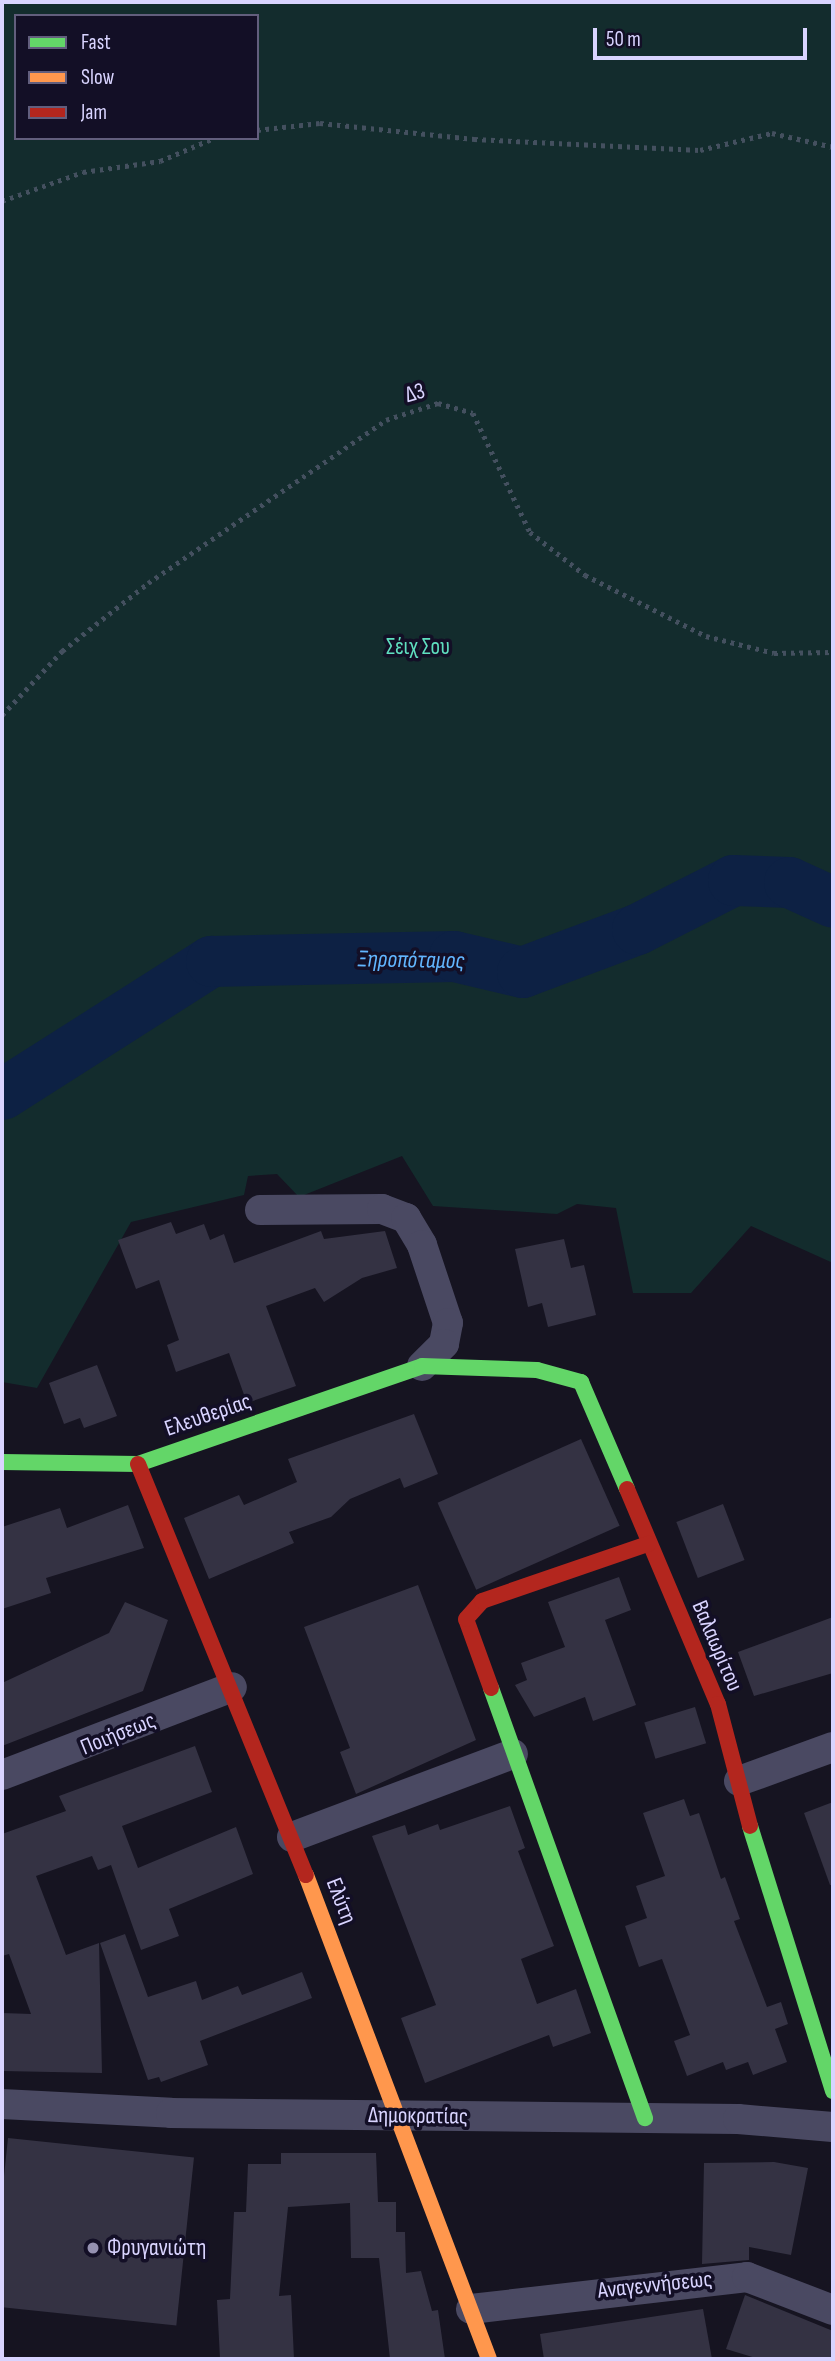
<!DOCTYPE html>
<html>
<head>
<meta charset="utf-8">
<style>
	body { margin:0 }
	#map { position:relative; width:835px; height:2361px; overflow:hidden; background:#161421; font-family:"Sofia Sans Condensed",sans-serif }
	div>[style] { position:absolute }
	.green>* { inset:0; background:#132c2d }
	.river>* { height:51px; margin:-25.5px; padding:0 25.5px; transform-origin:25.5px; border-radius:25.5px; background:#0d2144 }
	.building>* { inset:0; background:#343243; transform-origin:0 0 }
	.path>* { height:4.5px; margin-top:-2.25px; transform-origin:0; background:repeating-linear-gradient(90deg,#44505f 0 3.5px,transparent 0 8.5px) }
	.street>* { height:30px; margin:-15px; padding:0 15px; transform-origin:15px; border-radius:15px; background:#4a4962 }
	.fast>* { height:16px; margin:-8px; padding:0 8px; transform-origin:8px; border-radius:8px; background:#63d668 }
	.slow>* { height:16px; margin:-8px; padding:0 8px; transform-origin:8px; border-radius:8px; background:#ff974d }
	.jam>* { height:16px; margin:-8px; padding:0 8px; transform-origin:8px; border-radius:8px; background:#b3261e }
	.dots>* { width:19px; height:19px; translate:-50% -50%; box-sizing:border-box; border:4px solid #130f26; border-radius:50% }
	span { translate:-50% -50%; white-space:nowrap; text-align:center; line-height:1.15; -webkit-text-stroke:7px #130f26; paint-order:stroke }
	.street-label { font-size:23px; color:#d9d4ff }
	.park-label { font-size:23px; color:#5fe0c0 }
	.poi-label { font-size:23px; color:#d9d4ff }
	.left { translate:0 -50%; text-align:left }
	.water-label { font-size:24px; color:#62b6ff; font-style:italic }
	.frame { position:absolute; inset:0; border:4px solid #d9d4ff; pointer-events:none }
	.legend { position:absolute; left:14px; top:14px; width:245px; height:126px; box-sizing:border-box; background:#130f26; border:2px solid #625e7d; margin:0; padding:9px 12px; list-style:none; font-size:21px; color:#d9d4ff }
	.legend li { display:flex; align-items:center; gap:14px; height:35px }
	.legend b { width:35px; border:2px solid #625e7d }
	.scale { position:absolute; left:593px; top:28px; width:214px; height:32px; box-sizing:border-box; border:4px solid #d9d4ff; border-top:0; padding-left:9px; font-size:21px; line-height:24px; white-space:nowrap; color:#d9d4ff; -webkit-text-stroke:5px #130f26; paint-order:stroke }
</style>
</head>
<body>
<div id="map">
	<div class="green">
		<i style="clip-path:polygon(evenodd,2px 2px,833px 2px,833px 1263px,751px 1226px,691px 1293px,633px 1293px,616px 1208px,577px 1204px,557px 1214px,433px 1206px,402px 1156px,299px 1197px,277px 1174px,248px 1176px,244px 1195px,131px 1222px,37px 1388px,2px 1382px,2px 2px,16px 16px,257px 16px,257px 138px,16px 138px,16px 16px)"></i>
	</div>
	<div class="river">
		<i style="left:2px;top:1094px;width:248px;rotate:-32.5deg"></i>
		<i style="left:211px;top:961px;width:243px;rotate:-1.2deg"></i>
		<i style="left:454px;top:956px;width:70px;rotate:13.2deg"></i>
		<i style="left:522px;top:972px;width:123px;rotate:-20.5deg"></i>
		<i style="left:637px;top:929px;width:108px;rotate:-27deg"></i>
		<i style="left:733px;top:880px;width:56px;rotate:2deg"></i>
		<i style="left:789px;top:882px;width:48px;rotate:24.4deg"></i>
	</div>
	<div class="building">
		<i style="clip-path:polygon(171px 1222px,176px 1234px,204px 1224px,210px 1240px,224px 1234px,234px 1263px,321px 1231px,324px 1239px,385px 1231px,397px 1268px,362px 1278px,324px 1302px,315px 1288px,266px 1306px,296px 1386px,247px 1403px,229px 1353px,176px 1372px,167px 1345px,179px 1340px,159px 1280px,136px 1289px,118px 1240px)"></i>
		<i style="clip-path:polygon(564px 1239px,571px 1268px,584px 1265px,596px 1315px,548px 1327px,542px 1303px,528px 1307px,515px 1249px)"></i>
		<i style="clip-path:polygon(97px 1365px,117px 1416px,84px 1428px,80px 1418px,64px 1424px,49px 1383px)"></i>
		<i style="clip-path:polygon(414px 1414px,438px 1474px,404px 1488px,400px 1478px,350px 1499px,331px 1517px,289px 1532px,294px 1543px,209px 1579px,184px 1518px,239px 1495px,244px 1505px,297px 1482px,288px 1459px)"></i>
		<i style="left:581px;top:1439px;width:95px;height:157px;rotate:66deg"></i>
		<i style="left:723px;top:1504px;width:60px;height:50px;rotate:69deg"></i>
		<i style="clip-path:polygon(128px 1505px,144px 1548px,46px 1578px,51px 1593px,2px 1609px,2px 1527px,60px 1508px,67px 1528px)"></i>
		<i style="clip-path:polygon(619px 1577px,631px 1610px,605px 1620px,636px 1705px,593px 1721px,585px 1697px,534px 1717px,515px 1685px,527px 1680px,521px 1663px,565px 1647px,548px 1602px)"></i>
		<i style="clip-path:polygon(418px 1585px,476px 1740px,356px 1794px,340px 1752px,350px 1748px,304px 1627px)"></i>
		<i style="clip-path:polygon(125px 1602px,168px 1620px,143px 1691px,2px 1746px,2px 1683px,109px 1633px)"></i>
		<i style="clip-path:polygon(833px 1617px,833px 1673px,754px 1696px,738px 1652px)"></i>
		<i style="left:695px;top:1707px;width:38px;height:53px;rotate:73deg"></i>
		<i style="clip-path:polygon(195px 1746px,212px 1792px,122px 1826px,138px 1868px,236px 1827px,253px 1874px,169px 1909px,179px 1936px,141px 1950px,111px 1865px,98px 1870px,92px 1856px,36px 1876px,66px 1955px,99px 1943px,102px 2073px,2px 2071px,2px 2013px,31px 2014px,9px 1954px,2px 1956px,2px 1834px,66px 1811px,59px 1796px)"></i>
		<i style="clip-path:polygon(684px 1799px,690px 1816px,699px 1813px,721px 1879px,725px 1877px,740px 1919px,734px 1921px,767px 2007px,781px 2002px,788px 2024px,775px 2029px,787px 2062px,753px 2075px,748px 2062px,726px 2070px,723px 2062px,687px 2076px,674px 2041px,690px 2035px,662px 1959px,639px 1967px,625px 1926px,647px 1918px,636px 1886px,665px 1876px,643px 1813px)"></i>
		<i style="clip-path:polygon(833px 1802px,833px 1885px,830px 1885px,804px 1813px)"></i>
		<i style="clip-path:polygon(510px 1806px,525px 1848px,518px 1851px,554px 1946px,521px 1959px,537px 2004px,576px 1989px,591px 2033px,553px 2047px,549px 2035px,425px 2083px,401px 2018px,436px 2005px,372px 1836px,405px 1825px,408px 1835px,438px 1824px,440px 1830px)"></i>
		<i style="clip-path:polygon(125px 1934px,148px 1997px,196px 1981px,202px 2000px,238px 1986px,242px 1995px,302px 1972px,312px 1998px,200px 2041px,208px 2065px,161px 2082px,159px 2077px,148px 2080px,100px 1943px)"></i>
		<i style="left:8px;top:2138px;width:187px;height:169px;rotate:6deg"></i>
		<i style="clip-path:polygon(281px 2153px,376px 2153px,378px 2202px,396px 2202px,396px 2232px,405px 2232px,406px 2273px,421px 2271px,432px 2311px,438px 2310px,445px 2359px,390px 2359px,379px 2258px,351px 2258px,350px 2203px,288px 2207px,279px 2296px,291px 2295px,294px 2359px,220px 2359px,217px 2300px,230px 2299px,234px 2212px,246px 2212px,248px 2164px,281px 2164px)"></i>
		<i style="clip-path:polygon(774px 2162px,808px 2168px,791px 2255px,749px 2247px,749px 2260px,702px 2264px,704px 2163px)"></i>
		<i style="clip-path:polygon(745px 2295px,833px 2331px,833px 2359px,759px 2359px,726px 2349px)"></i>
		<i style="clip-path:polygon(703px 2309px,712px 2359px,544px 2359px,540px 2334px)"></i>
	</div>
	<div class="path">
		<i style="left:257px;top:130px;width:63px;rotate:-6.3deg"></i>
		<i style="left:320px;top:123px;width:155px;rotate:5.9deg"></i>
		<i style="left:474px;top:139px;width:226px;rotate:2.8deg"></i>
		<i style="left:700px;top:150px;width:74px;rotate:-13.3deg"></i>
		<i style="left:772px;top:133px;width:63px;rotate:12.9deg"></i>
		<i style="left:2px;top:201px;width:86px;rotate:-19.7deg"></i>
		<i style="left:83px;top:172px;width:78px;rotate:-8.1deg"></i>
		<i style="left:160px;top:161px;width:59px;rotate:-23.1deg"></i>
		<i style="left:2px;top:715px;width:88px;rotate:-46.8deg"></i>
		<i style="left:62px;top:651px;width:110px;rotate:-38.3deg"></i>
		<i style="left:148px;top:583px;width:288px;rotate:-34.4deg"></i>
		<i style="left:386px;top:420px;width:55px;rotate:-18.1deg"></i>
		<i style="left:438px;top:403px;width:36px;rotate:16deg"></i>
		<i style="left:473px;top:413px;width:132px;rotate:64.4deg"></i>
		<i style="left:530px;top:532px;width:70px;rotate:38deg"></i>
		<i style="left:585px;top:575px;width:136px;rotate:26.8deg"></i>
		<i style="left:706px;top:636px;width:70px;rotate:14deg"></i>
		<i style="left:774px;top:653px;width:59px;rotate:-1deg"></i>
	</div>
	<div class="street">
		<i style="left:260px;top:1210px;width:122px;rotate:-0.5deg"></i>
		<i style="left:382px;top:1209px;width:26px;rotate:21deg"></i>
		<i style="left:406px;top:1218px;width:31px;rotate:59deg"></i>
		<i style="left:422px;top:1245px;width:82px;rotate:71.6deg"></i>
		<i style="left:448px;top:1323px;width:21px;rotate:101deg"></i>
		<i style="left:444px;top:1344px;width:31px;rotate:135deg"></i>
		<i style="left:2px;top:1775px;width:246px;rotate:-20.9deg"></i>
		<i style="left:739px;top:1781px;width:100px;rotate:-19.9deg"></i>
		<i style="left:292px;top:1837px;width:236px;rotate:-20.6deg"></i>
		<i style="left:2px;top:2104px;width:169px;rotate:3deg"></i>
		<i style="left:171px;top:2113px;width:567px;rotate:0.61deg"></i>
		<i style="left:738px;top:2119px;width:95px;rotate:4.8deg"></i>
		<i style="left:471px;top:2309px;width:278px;rotate:-6.6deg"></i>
		<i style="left:747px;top:2277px;width:92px;rotate:21deg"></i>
	</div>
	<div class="fast">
		<i style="left:2px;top:1462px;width:136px;rotate:0.8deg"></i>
		<i style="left:138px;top:1464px;width:300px;rotate:-19deg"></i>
		<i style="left:422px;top:1366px;width:115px;rotate:2deg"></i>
		<i style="left:537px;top:1370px;width:46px;rotate:15.3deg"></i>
		<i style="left:581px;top:1382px;width:116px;rotate:66.7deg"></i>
		<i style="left:491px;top:1688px;width:457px;rotate:70.3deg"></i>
		<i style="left:750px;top:1826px;width:278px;rotate:72.6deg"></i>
	</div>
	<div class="slow">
		<i style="left:306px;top:1875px;width:517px;rotate:69.29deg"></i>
	</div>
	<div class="jam">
		<i style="left:138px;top:1464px;width:444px;rotate:67.8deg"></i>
		<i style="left:627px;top:1489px;width:233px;rotate:67.1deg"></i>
		<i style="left:718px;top:1704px;width:126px;rotate:75.3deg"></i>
		<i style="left:491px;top:1688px;width:73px;rotate:-109.9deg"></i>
		<i style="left:466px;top:1619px;width:24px;rotate:-48deg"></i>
		<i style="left:482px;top:1601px;width:176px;rotate:-19deg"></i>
	</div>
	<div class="dots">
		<i style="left:93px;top:2248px;background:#9591b1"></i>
	</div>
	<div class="street-label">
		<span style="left:415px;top:393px;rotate:-16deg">Δ3</span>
		<span style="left:208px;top:1415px;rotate:-19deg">Ελευθερίας</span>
		<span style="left:717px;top:1646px;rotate:67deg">Βαλαωρίτου</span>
		<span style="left:118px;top:1734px;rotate:-22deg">Ποιήσεως</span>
		<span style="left:341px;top:1901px;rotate:69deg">Ελύτη</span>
		<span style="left:418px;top:2116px;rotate:1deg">Δημοκρατίας</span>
		<span style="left:655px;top:2285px;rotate:-6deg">Αναγεννήσεως</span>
	</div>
	<div class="park-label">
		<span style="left:418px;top:647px">Σέιχ Σου</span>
	</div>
	<div class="poi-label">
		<span class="left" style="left:107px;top:2248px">Φρυγανιώτη</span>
	</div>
	<div class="water-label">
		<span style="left:411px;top:960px;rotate:1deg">Ξηροπόταμος</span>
	</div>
	<div class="frame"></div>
	<ul class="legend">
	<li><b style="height:9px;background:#63d668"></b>Fast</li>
	<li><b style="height:9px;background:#ff974d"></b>Slow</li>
	<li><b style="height:9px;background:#b3261e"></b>Jam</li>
	</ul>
	<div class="scale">50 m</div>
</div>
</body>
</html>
